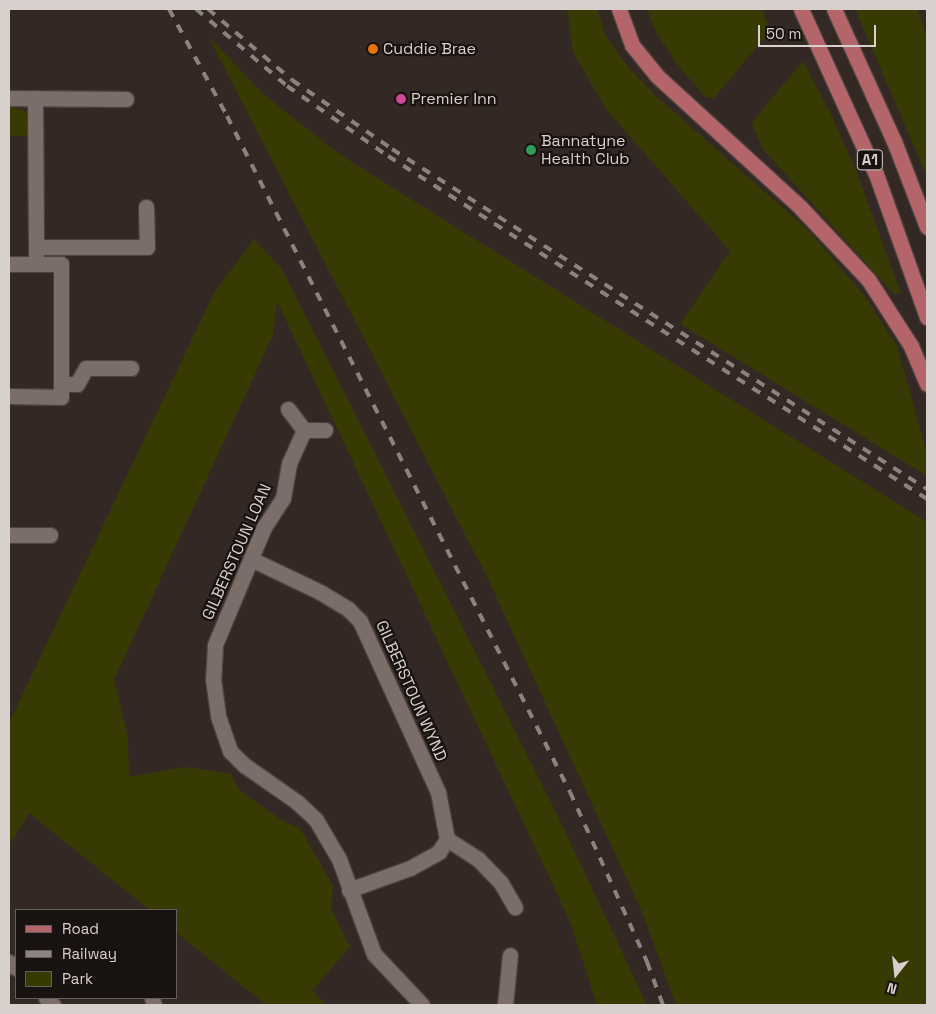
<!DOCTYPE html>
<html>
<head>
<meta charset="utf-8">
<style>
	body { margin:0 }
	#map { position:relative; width:936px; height:1014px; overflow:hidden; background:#342824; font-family:"Space Grotesk",sans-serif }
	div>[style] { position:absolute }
	.green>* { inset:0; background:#383a04 }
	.roads { filter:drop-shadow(1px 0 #4c433f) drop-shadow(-1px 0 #4c433f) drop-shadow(0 1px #4c433f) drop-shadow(0 -1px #4c433f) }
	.minor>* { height:15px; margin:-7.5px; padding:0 7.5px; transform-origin:7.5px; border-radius:7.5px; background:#7b6d68 }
	.primary>* { height:15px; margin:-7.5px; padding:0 7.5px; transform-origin:7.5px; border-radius:7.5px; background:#b36569 }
	.rail>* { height:4px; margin-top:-2px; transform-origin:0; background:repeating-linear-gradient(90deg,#8c827f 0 9px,transparent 0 18px) }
	.dots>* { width:14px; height:14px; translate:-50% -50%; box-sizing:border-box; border:2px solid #181210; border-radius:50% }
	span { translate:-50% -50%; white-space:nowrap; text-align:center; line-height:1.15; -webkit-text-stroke:4.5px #181210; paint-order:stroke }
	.shield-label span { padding:1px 4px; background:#181210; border:1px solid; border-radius:4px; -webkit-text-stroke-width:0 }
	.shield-label { font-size:15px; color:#d8d0cd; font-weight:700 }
	.poi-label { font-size:16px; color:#d8d0cd }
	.left { translate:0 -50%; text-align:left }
	.street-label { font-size:16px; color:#d8d0cd }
	.frame { position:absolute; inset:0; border:10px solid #d8d0cd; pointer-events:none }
	.legend { position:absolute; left:15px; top:909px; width:162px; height:90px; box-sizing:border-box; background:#181210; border:1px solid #655e5c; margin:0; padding:6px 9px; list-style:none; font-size:15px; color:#d8d0cd }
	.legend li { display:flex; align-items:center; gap:10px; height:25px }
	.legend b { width:25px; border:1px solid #655e5c }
	.north { position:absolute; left:871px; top:949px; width:50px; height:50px; -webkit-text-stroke:4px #181210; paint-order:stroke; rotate:196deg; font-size:14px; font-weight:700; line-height:20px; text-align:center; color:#d8d0cd }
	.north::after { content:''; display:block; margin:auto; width:18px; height:22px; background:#d8d0cd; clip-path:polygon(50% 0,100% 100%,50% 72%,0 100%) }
	.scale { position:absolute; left:758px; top:25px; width:118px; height:22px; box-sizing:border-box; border:2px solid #d8d0cd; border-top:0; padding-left:6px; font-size:15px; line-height:18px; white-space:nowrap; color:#d8d0cd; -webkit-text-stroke:4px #181210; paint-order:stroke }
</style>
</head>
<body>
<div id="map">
	<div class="green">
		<i style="clip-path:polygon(567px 9px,597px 9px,606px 36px,628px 67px,656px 96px,807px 229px,864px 295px,897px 346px,927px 453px,927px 476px,680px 324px,730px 251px,606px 109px,573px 52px)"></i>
		<i style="clip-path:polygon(647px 9px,762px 9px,770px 31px,714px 98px,705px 97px,677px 64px,656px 32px)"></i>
		<i style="clip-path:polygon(855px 9px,917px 9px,927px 38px,927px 177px)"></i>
		<i style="clip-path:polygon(208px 36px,263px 94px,342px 156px,927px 522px,927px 1005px,676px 1005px,642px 912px,488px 579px)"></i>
		<i style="clip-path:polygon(803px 61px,831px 114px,857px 173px,901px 293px,895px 295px,762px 148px,752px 122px)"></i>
		<i style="clip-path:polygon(9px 107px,22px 109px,28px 116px,27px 136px,9px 136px)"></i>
		<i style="clip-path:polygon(254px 239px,282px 269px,555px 810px,647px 1005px,597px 1005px,569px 919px,277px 301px,273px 335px,114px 680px,128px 738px,129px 777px,187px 767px,231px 774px,239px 790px,286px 823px,299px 827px,333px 885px,331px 908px,350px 947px,312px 991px,327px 1005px,266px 1005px,176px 932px,176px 910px,150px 910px,29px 813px,9px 845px,9px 723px,214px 293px)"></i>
	</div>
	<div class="roads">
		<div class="minor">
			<i style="left:9px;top:98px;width:117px;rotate:0.5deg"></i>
			<i style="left:35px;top:98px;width:149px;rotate:89.6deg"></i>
			<i style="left:9px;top:264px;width:27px"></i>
			<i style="left:36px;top:264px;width:17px;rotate:-90deg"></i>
			<i style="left:36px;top:247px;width:111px"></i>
			<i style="left:147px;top:247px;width:40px;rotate:-91.4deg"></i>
			<i style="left:61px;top:384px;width:16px"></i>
			<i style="left:77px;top:384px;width:18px;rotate:-61deg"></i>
			<i style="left:86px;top:368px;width:45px"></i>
			<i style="left:9px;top:396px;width:52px;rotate:1.1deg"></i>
			<i style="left:61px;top:397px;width:133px;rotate:-90deg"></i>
			<i style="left:61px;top:264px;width:25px;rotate:180deg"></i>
			<i style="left:288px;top:409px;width:26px;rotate:53deg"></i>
			<i style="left:304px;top:430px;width:21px"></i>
			<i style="left:304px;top:430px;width:37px;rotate:114deg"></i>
			<i style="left:289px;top:464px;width:35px;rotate:100deg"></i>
			<i style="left:283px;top:498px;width:35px;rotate:123deg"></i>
			<i style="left:264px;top:527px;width:128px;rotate:112.6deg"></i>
			<i style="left:215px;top:645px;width:34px;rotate:93deg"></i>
			<i style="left:213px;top:679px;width:37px;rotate:82deg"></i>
			<i style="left:218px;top:716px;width:37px;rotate:71deg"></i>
			<i style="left:230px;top:751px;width:20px;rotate:45deg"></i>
			<i style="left:244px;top:765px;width:65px;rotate:34.9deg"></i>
			<i style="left:297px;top:802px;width:26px;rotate:43deg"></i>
			<i style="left:316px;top:820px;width:45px;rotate:59.5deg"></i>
			<i style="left:339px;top:859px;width:101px;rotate:69.8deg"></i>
			<i style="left:374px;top:954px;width:70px;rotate:46.7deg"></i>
			<i style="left:9px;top:535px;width:41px"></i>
			<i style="left:251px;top:559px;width:76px;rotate:25.6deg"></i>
			<i style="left:320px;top:592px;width:33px;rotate:31deg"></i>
			<i style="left:348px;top:609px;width:17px;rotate:45deg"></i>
			<i style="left:360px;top:621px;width:188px;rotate:65.5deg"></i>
			<i style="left:438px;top:792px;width:48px;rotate:79.2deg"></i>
			<i style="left:447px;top:839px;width:15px;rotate:122deg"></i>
			<i style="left:439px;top:852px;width:33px;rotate:151deg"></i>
			<i style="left:410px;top:868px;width:65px;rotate:160.2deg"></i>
			<i style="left:447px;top:839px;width:37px;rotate:33deg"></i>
			<i style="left:478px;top:859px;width:33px;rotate:46deg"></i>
			<i style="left:501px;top:883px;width:28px;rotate:60deg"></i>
			<i style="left:9px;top:962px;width:9px;rotate:41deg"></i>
			<i style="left:46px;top:998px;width:10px;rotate:45deg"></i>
			<i style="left:152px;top:998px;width:7px;rotate:74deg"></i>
			<i style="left:505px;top:1005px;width:50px;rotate:-84.3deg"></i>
		</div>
		<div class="primary">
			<i style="left:619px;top:9px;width:38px;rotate:70deg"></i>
			<i style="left:632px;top:45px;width:38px;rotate:51deg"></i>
			<i style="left:656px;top:75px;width:197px;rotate:42.5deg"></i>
			<i style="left:801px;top:208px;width:98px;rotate:46.7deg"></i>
			<i style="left:868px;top:279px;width:80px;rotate:57.3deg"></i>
			<i style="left:911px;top:346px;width:41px;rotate:67.2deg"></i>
			<i style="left:801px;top:9px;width:181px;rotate:65.6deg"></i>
			<i style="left:876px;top:174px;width:152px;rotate:70.4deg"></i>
			<i style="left:834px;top:9px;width:145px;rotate:65.6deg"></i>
			<i style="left:894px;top:141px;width:92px;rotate:69deg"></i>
		</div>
	</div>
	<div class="rail">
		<i style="left:169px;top:9px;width:122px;rotate:61.5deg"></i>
		<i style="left:227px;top:116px;width:758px;rotate:63.1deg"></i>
		<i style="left:570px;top:792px;width:187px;rotate:65.6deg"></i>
		<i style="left:647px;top:962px;width:46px;rotate:69.6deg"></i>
		<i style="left:196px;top:9px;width:119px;rotate:40.2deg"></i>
		<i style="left:287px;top:86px;width:123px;rotate:34.7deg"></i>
		<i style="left:388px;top:156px;width:639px;rotate:32.47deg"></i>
		<i style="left:208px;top:9px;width:110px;rotate:40.2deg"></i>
		<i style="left:292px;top:80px;width:121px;rotate:34.6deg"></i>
		<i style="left:392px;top:149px;width:634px;rotate:32.44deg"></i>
	</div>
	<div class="dots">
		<i style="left:373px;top:49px;background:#e8710a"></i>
		<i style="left:401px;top:99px;background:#d1479c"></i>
		<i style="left:531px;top:150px;background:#2e9e5b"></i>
	</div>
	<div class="shield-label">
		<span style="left:870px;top:160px">A1</span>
	</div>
	<div class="poi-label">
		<span class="left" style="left:383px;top:49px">Cuddie Brae</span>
		<span class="left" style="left:411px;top:99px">Premier Inn</span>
		<span class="left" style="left:541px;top:150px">Bannatyne<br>Health Club</span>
	</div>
	<div class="street-label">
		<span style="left:237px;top:552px;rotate:-66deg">GILBERSTOUN LOAN</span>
		<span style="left:411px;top:691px;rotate:66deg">GILBERSTOUN WYND</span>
	</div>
	<div class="frame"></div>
	<ul class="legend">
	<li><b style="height:6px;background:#b36569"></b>Road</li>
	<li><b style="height:6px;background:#8c827f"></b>Railway</li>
	<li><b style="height:14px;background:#383a04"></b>Park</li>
	</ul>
	<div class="north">N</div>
	<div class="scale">50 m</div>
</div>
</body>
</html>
